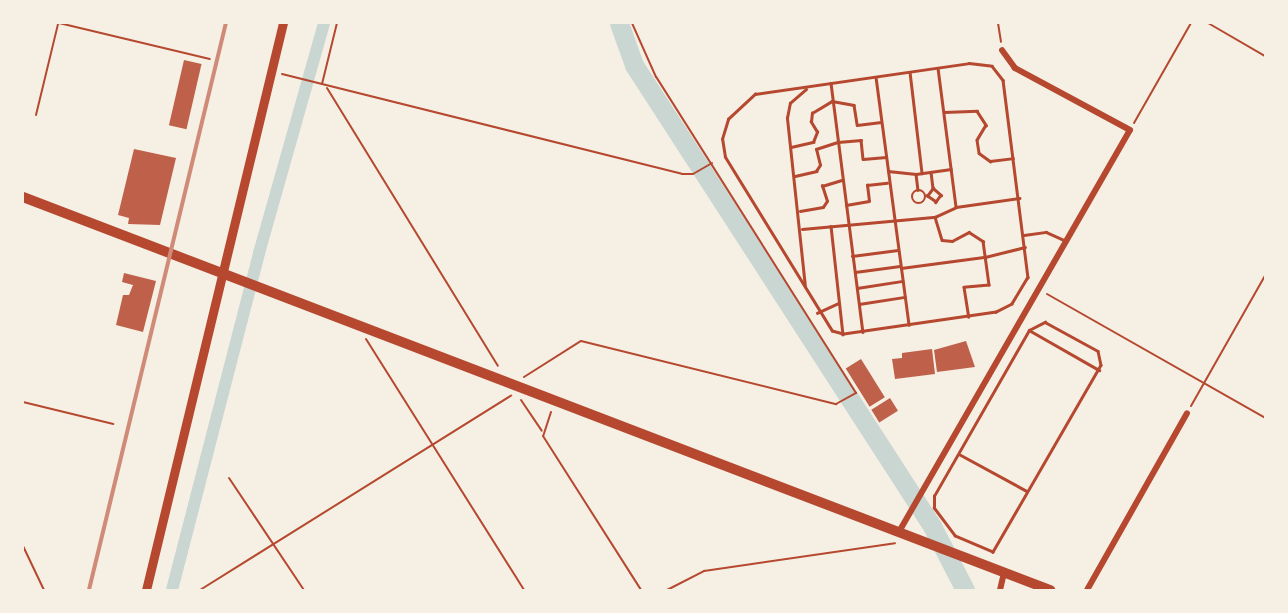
<!DOCTYPE html>
<html>
<head>
<meta charset="utf-8">
<style>
	body { margin:0 }
	#map { position:relative; width:1288px; height:613px; overflow:hidden; background:#f6efe4; font-family:Inter,sans-serif }
	div>[style] { position:absolute }
	.canal>* { height:12px; margin:-6px; padding:0 6px; transform-origin:6px; border-radius:6px; background:#c9d6d2 }
	.river>* { height:19px; margin:-9.5px; padding:0 9.5px; transform-origin:9.5px; border-radius:9.5px; background:#c9d6d2 }
	.building>* { inset:0; background:#bf614a; transform-origin:0 0 }
	.path>* { height:2px; margin:-1px; padding:0 1px; transform-origin:1px; border-radius:1px; background:#b5482f }
	.service>* { height:2.5px; margin:-1.25px; padding:0 1.25px; transform-origin:1.25px; border-radius:1.25px; background:#b5482f }
	.service>.ring { margin:-1.25px; padding:0; box-sizing:content-box; background:none; border:2.5px solid #b5482f; border-radius:50% }
	.minor>* { height:6px; margin:-3px; padding:0 3px; transform-origin:3px; border-radius:3px; background:#b5482f }
	.secondary>* { height:9px; margin:-4.5px; padding:0 4.5px; transform-origin:4.5px; border-radius:4.5px; background:#b5482f }
	.primary>* { height:10px; margin:-5px; padding:0 5px; transform-origin:5px; border-radius:5px; background:#b5482f }
	.rail>* { height:3.5px; margin:-1.75px; padding:0 1.75px; transform-origin:1.75px; border-radius:1.75px; background:#cf8b77 }
	span { translate:-50% -50%; white-space:nowrap; text-align:center; line-height:1.15; -webkit-text-stroke:5px #f6efe4; paint-order:stroke }
	.frame { position:absolute; inset:0; border:24px solid #f6efe4; pointer-events:none }
</style>
</head>
<body>
<div id="map">
	<div class="canal">
		<i style="left:172px;top:590px;width:348px;rotate:-75.5deg"></i>
		<i style="left:259px;top:253px;width:239px;rotate:-74.2deg"></i>
	</div>
	<div class="river">
		<i style="left:619px;top:23px;width:45px;rotate:70.3deg"></i>
		<i style="left:634px;top:65px;width:549px;rotate:57.12deg"></i>
		<i style="left:932px;top:526px;width:72px;rotate:62.7deg"></i>
	</div>
	<div class="building">
		<i style="left:184px;top:60px;width:18px;height:67px;rotate:13deg"></i>
		<i style="clip-path:polygon(134px 149px,176px 158px,160px 225px,128px 224px,129px 218px,118px 215px)"></i>
		<i style="clip-path:polygon(124px 273px,156px 281px,143px 332px,116px 325px,123px 295px,129px 295px,133px 285px,122px 282px)"></i>
		<i style="clip-path:polygon(966px 341px,975px 367px,937px 372px,934px 350px)"></i>
		<i style="clip-path:polygon(932px 349px,935px 374px,895px 379px,892px 359px,902px 358px,902px 353px)"></i>
		<i style="left:861px;top:359px;width:45px;height:18px;rotate:58deg"></i>
		<i style="left:890px;top:398px;width:15px;height:22px;rotate:58deg"></i>
	</div>
	<div class="path">
		<i style="left:59px;top:23px;width:155px;rotate:13.4deg"></i>
		<i style="left:998px;top:23px;width:19px;rotate:81deg"></i>
		<i style="left:1208px;top:23px;width:66px;rotate:30.1deg"></i>
		<i style="left:282px;top:74px;width:412px;rotate:14deg"></i>
		<i style="left:682px;top:174px;width:11px"></i>
		<i style="left:693px;top:174px;width:22px;rotate:-30deg"></i>
		<i style="left:322px;top:84px;width:63px;rotate:-76.2deg"></i>
		<i style="left:327px;top:88px;width:326px;rotate:58.4deg"></i>
		<i style="left:36px;top:115px;width:94px;rotate:-76.4deg"></i>
		<i style="left:1134px;top:123px;width:115px;rotate:-60.3deg"></i>
		<i style="left:1047px;top:294px;width:251px;rotate:29.6deg"></i>
		<i style="left:366px;top:339px;width:297px;rotate:57.8deg"></i>
		<i style="left:524px;top:377px;width:67px;rotate:-32.3deg"></i>
		<i style="left:581px;top:341px;width:263px;rotate:13.9deg"></i>
		<i style="left:836px;top:404px;width:23px;rotate:-29deg"></i>
		<i style="left:856px;top:393px;width:374px;rotate:-122.3deg"></i>
		<i style="left:656px;top:77px;width:59px;rotate:-114deg"></i>
		<i style="left:521px;top:400px;width:37px;rotate:56deg"></i>
		<i style="left:23px;top:402px;width:93px;rotate:13.7deg"></i>
		<i style="left:1191px;top:406px;width:150px;rotate:-60.4deg"></i>
		<i style="left:551px;top:412px;width:25px;rotate:108deg"></i>
		<i style="left:543px;top:436px;width:183px;rotate:57.5deg"></i>
		<i style="left:229px;top:478px;width:135px;rotate:56.2deg"></i>
		<i style="left:23px;top:546px;width:49px;rotate:64.5deg"></i>
		<i style="left:200px;top:590px;width:367px;rotate:-32deg"></i>
		<i style="left:667px;top:590px;width:42px;rotate:-27.2deg"></i>
		<i style="left:704px;top:571px;width:193px;rotate:-8.3deg"></i>
	</div>
	<div class="service">
		<i style="left:969px;top:63px;width:23px;rotate:7deg"></i>
		<i style="left:992px;top:66px;width:18px;rotate:52deg"></i>
		<i style="left:1003px;top:80px;width:199px;rotate:82.8deg"></i>
		<i style="left:1028px;top:277px;width:31px;rotate:121deg"></i>
		<i style="left:1012px;top:304px;width:18px;rotate:153deg"></i>
		<i style="left:996px;top:312px;width:155px;rotate:171.8deg"></i>
		<i style="left:843px;top:334px;width:11px;rotate:-165deg"></i>
		<i style="left:832px;top:331px;width:204px;rotate:-121.6deg"></i>
		<i style="left:725px;top:157px;width:18px;rotate:-99deg"></i>
		<i style="left:722px;top:139px;width:21px;rotate:-73deg"></i>
		<i style="left:728px;top:119px;width:37px;rotate:-43deg"></i>
		<i style="left:755px;top:94px;width:216px;rotate:-8.2deg"></i>
		<i style="left:938px;top:68px;width:140px;rotate:82.6deg"></i>
		<i style="left:910px;top:72px;width:102px;rotate:83.2deg"></i>
		<i style="left:876px;top:77px;width:250px;rotate:82.4deg"></i>
		<i style="left:831px;top:83px;width:251px;rotate:82.7deg"></i>
		<i style="left:944px;top:112px;width:33px;rotate:-2deg"></i>
		<i style="left:977px;top:111px;width:17px;rotate:57deg"></i>
		<i style="left:986px;top:125px;width:17px;rotate:121deg"></i>
		<i style="left:977px;top:140px;width:13px;rotate:81deg"></i>
		<i style="left:979px;top:153px;width:14px;rotate:36deg"></i>
		<i style="left:990px;top:161px;width:23px;rotate:-7deg"></i>
		<i style="left:791px;top:147px;width:23px;rotate:-13deg"></i>
		<i style="left:813px;top:142px;width:11px;rotate:-68deg"></i>
		<i style="left:817px;top:132px;width:12px;rotate:-121deg"></i>
		<i style="left:811px;top:122px;width:9px;rotate:-84deg"></i>
		<i style="left:812px;top:113px;width:23px;rotate:-31deg"></i>
		<i style="left:832px;top:101px;width:22px;rotate:10deg"></i>
		<i style="left:854px;top:105px;width:20px;rotate:81deg"></i>
		<i style="left:857px;top:125px;width:24px;rotate:-7deg"></i>
		<i style="left:888px;top:171px;width:28px;rotate:6deg"></i>
		<i style="left:916px;top:174px;width:35px;rotate:-8deg"></i>
		<i style="left:931px;top:172px;width:16px;rotate:83deg"></i>
		<i style="left:933px;top:188px;width:11px;rotate:41deg"></i>
		<i style="left:941px;top:195px;width:9px;rotate:126deg"></i>
		<i style="left:936px;top:202px;width:11px;rotate:-146deg"></i>
		<i style="left:927px;top:196px;width:10px;rotate:-53deg"></i>
		<i style="left:916px;top:174px;width:16px;rotate:83deg"></i>
		<i style="left:795px;top:176px;width:22px;rotate:-13deg"></i>
		<i style="left:816px;top:171px;width:7px;rotate:-56deg"></i>
		<i style="left:820px;top:165px;width:16px;rotate:-104deg"></i>
		<i style="left:816px;top:149px;width:23px;rotate:-18deg"></i>
		<i style="left:838px;top:142px;width:23px;rotate:-5deg"></i>
		<i style="left:861px;top:140px;width:19px;rotate:84deg"></i>
		<i style="left:863px;top:159px;width:23px;rotate:-5deg"></i>
		<i class="ring" style="left:912px;top:190px;width:11.5px;height:11.5px"></i>
		<i style="left:846px;top:205px;width:23px;rotate:-10deg"></i>
		<i style="left:869px;top:201px;width:16px;rotate:-97deg"></i>
		<i style="left:867px;top:185px;width:20px;rotate:-6deg"></i>
		<i style="left:800px;top:211px;width:23px;rotate:-10deg"></i>
		<i style="left:823px;top:207px;width:7px;rotate:-56deg"></i>
		<i style="left:827px;top:201px;width:16px;rotate:-108deg"></i>
		<i style="left:822px;top:186px;width:21px;rotate:-17deg"></i>
		<i style="left:935px;top:217px;width:24px;rotate:73deg"></i>
		<i style="left:942px;top:240px;width:10px;rotate:6deg"></i>
		<i style="left:952px;top:241px;width:19px;rotate:-28deg"></i>
		<i style="left:969px;top:232px;width:17px;rotate:33deg"></i>
		<i style="left:983px;top:241px;width:44px;rotate:82.2deg"></i>
		<i style="left:989px;top:285px;width:25px;rotate:175deg"></i>
		<i style="left:964px;top:287px;width:30px;rotate:81deg"></i>
		<i style="left:831px;top:226px;width:109px;rotate:83.7deg"></i>
		<i style="left:802px;top:229px;width:134px;rotate:-5.2deg"></i>
		<i style="left:935px;top:217px;width:23px;rotate:-25deg"></i>
		<i style="left:956px;top:207px;width:64px;rotate:-8.1deg"></i>
		<i style="left:1024px;top:235px;width:22px;rotate:-8deg"></i>
		<i style="left:1046px;top:232px;width:22px;rotate:24deg"></i>
		<i style="left:852px;top:256px;width:46px;rotate:-7.4deg"></i>
		<i style="left:901px;top:268px;width:85px;rotate:-7.5deg"></i>
		<i style="left:985px;top:257px;width:41px;rotate:-14deg"></i>
		<i style="left:855px;top:272px;width:45px;rotate:-7.6deg"></i>
		<i style="left:805px;top:287px;width:170px;rotate:-96.1deg"></i>
		<i style="left:787px;top:118px;width:15px;rotate:-79deg"></i>
		<i style="left:790px;top:103px;width:21px;rotate:-41deg"></i>
		<i style="left:857px;top:288px;width:46px;rotate:-8.8deg"></i>
		<i style="left:859px;top:304px;width:46px;rotate:-8.8deg"></i>
		<i style="left:817px;top:313px;width:23px;rotate:-25deg"></i>
		<i style="left:1045px;top:322px;width:60px;rotate:28.7deg"></i>
		<i style="left:1098px;top:351px;width:14px;rotate:78deg"></i>
		<i style="left:1101px;top:365px;width:216px;rotate:120deg"></i>
		<i style="left:993px;top:552px;width:41px;rotate:-157.2deg"></i>
		<i style="left:955px;top:536px;width:35px;rotate:-127deg"></i>
		<i style="left:934px;top:508px;width:12px;rotate:-90deg"></i>
		<i style="left:934px;top:496px;width:191px;rotate:-60.2deg"></i>
		<i style="left:1029px;top:330px;width:18px;rotate:-27deg"></i>
		<i style="left:1029px;top:330px;width:81px;rotate:29.7deg"></i>
		<i style="left:959px;top:454px;width:77px;rotate:28.6deg"></i>
	</div>
	<div class="minor">
		<i style="left:900px;top:530px;width:461px;rotate:-60.1deg"></i>
		<i style="left:1130px;top:130px;width:131px;rotate:-151.7deg"></i>
		<i style="left:1015px;top:68px;width:22px;rotate:-126deg"></i>
		<i style="left:1000px;top:590px;width:17px;rotate:-77deg"></i>
		<i style="left:1087px;top:590px;width:203px;rotate:-60.5deg"></i>
	</div>
	<div class="secondary">
		<i style="left:146px;top:590px;width:583px;rotate:-76.42deg"></i>
	</div>
	<div class="primary">
		<i style="left:23px;top:197px;width:1100px;rotate:20.94deg"></i>
	</div>
	<div class="rail">
		<i style="left:89px;top:590px;width:583px;rotate:-76.42deg"></i>
	</div>
	<div class="frame"></div>
</div>
</body>
</html>
